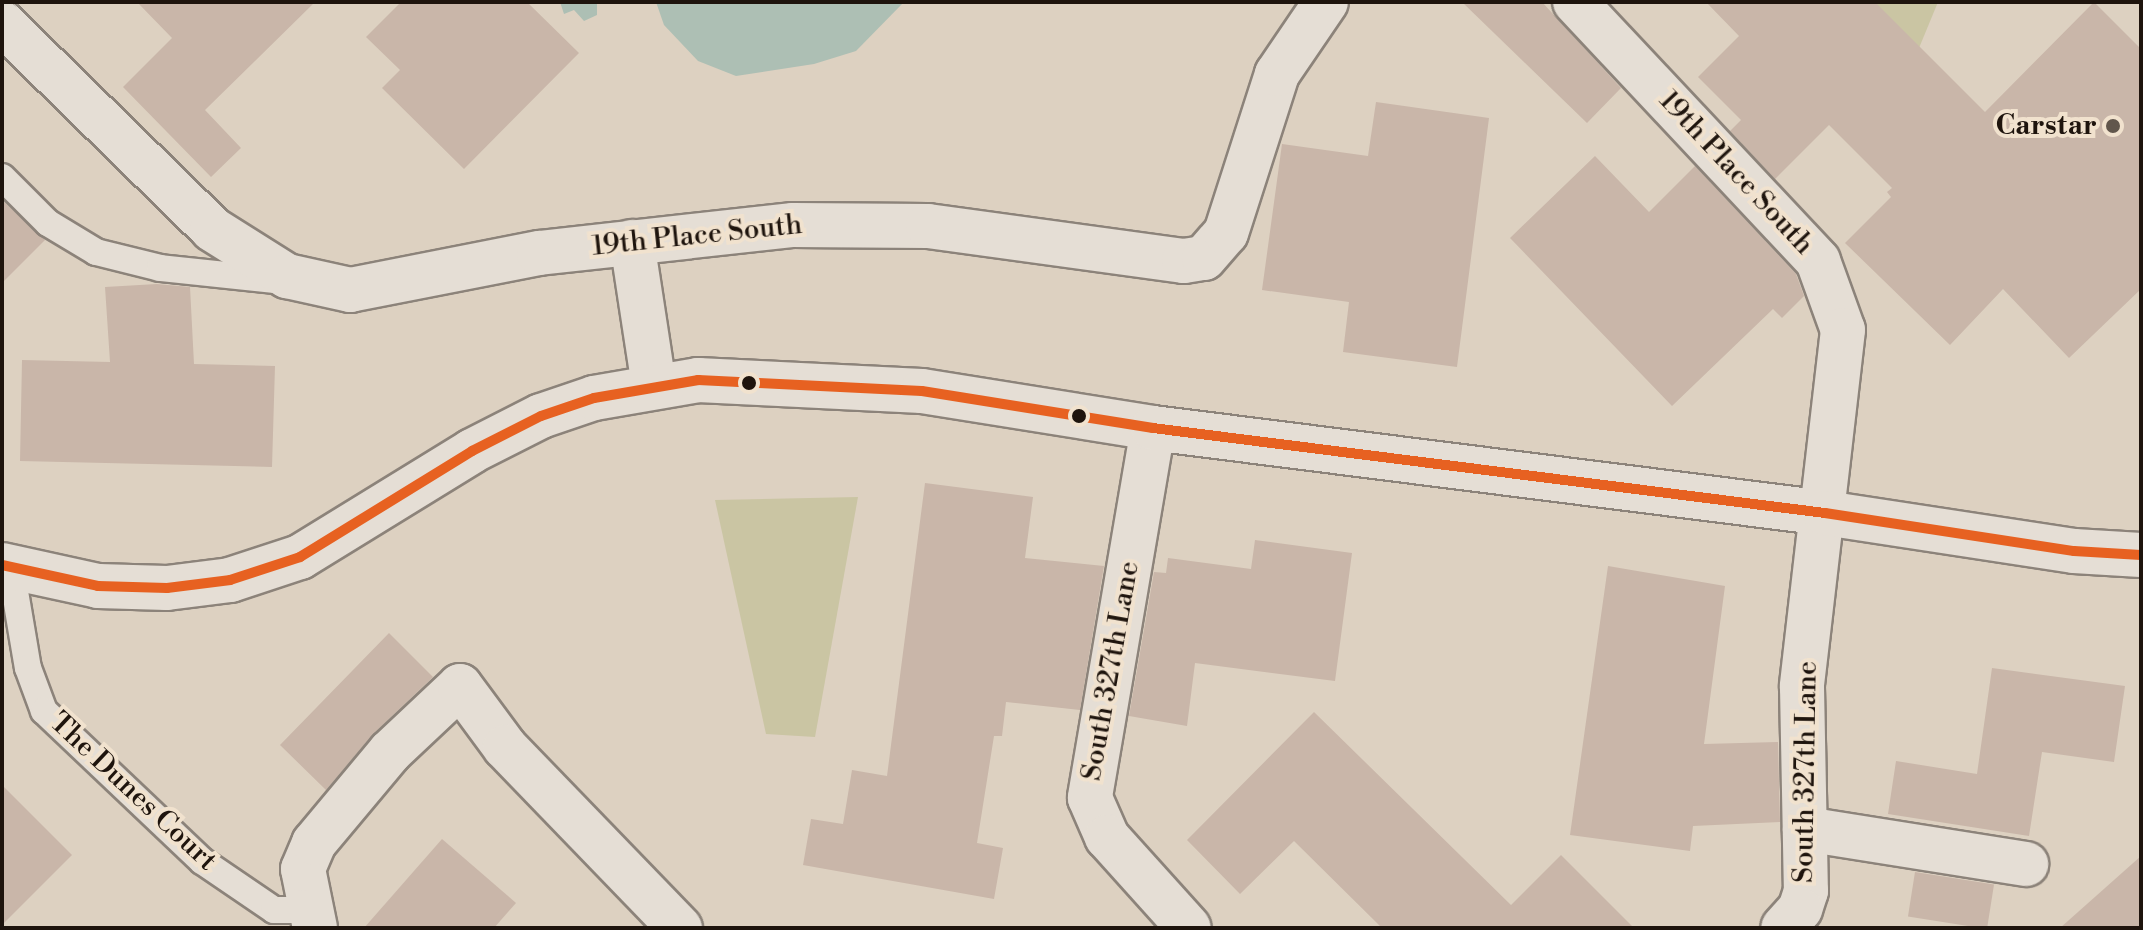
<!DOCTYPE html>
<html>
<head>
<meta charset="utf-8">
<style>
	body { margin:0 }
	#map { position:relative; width:2143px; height:930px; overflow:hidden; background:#ddd1c1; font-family:"Libre Bodoni",serif }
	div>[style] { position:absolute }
	.green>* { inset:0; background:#cac5a3 }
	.water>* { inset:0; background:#adbfb4 }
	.building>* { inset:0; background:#c9b6a9; transform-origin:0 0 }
	.roads { filter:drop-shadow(2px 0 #8c837a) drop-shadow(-2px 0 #8c837a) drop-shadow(0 2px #8c837a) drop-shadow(0 -2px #8c837a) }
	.service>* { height:26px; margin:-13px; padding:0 13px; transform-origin:13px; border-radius:13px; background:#e5ded5 }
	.minor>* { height:44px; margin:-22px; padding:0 22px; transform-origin:22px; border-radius:22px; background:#e5ded5 }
	.tertiary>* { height:44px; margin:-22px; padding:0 22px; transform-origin:22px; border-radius:22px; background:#e5ded5 }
	.bus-1>* { height:10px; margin:-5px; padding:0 5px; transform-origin:5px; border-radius:5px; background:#e76121 }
	.dots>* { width:22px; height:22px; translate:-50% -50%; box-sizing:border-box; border:4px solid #f1e2ce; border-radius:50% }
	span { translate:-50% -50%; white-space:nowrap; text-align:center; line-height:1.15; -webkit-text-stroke:8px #f1e2ce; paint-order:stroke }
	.poi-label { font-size:28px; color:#1e140d; font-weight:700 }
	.right { translate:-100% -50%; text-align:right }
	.street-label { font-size:28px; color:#1e140d }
	.frame { position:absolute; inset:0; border:4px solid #1e140d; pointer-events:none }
</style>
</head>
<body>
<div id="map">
	<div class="green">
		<i style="clip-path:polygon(1849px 2px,1938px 2px,1912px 65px)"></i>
		<i style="clip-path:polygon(858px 497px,815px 737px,766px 734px,715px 500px)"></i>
	</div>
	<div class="water">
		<i style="clip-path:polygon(560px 2px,597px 2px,597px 15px,584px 21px,574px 10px,564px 14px)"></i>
		<i style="clip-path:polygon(656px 2px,904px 2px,856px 51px,814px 64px,736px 76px,698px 61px,664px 25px)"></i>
	</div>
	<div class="building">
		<i style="clip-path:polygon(137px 2px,315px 2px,205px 110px,241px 148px,211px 177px,123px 87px,172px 38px)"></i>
		<i style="clip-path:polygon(401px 2px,527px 2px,579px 53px,464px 169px,382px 88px,400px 70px,366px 37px)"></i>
		<i style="clip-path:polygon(1462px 2px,1542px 2px,1621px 88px,1587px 123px)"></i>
		<i style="clip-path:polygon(1706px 2px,1875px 2px,1985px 112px,2094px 2px,2141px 49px,2141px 289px,2069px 358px,2003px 289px,1950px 345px,1845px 243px,1891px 197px,1887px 192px,1892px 188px,1829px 125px,1775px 179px,1730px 131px,1741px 120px,1698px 77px,1739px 36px)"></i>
		<i style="clip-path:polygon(1376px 102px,1489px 118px,1457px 367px,1343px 352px,1349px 302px,1262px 290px,1282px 144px,1368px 156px)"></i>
		<i style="clip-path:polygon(1595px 156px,1649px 212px,1695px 166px,1796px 274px,1804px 296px,1782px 318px,1773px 309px,1672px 406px,1510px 238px)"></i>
		<i style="clip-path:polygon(2px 200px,45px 240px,2px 283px)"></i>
		<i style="clip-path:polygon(157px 284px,190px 287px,194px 364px,275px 366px,272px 467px,20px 461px,22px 360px,110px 362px,105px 287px)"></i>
		<i style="clip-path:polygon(925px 483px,1033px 497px,1025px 558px,1104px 566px,1080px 710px,1006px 702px,1002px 736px,994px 736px,977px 843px,1003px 848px,994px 899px,803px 865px,811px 819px,843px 824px,852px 770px,887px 776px)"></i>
		<i style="clip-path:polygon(1255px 540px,1352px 553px,1335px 681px,1195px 663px,1187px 726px,1129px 716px,1154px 572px,1166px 573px,1168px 558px,1251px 569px)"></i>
		<i style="clip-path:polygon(1608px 566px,1725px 586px,1704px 744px,1778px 742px,1780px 822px,1693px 826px,1690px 851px,1570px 835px)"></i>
		<i style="clip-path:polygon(389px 633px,433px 677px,373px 734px,326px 790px,280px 745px)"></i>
		<i style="clip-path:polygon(1992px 668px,2125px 686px,2114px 762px,2042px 752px,2029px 836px,1888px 814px,1896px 761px,1977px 774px)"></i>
		<i style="clip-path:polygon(1314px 712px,1511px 905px,1561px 855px,1634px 928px,1382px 928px,1294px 841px,1240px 894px,1187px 840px)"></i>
		<i style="clip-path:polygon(2px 785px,72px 855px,2px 925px)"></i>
		<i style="clip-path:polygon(442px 839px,516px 903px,494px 928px,364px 928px)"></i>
		<i style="clip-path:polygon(2141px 856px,2141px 928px,2060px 928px)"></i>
		<i style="left:1915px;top:872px;width:80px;height:45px;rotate:9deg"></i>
	</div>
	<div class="roads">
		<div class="service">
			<i style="left:2px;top:177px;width:65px;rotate:45deg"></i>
			<i style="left:48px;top:223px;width:56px;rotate:31.1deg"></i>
			<i style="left:96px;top:252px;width:66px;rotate:14deg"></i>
			<i style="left:160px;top:268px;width:124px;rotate:6deg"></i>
			<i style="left:11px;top:568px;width:101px;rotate:80.4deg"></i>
			<i style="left:28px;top:668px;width:46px;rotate:69.6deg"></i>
			<i style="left:44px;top:711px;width:218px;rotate:43.5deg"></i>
			<i style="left:202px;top:861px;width:87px;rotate:34.2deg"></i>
			<i style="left:274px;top:910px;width:35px"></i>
		</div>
		<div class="minor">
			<i style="left:1575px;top:2px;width:355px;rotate:46.8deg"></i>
			<i style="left:1818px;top:261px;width:73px;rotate:70.1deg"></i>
			<i style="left:1843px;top:330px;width:359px;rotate:96.6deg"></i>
			<i style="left:1802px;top:687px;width:204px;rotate:88.9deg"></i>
			<i style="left:1806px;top:891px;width:19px;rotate:108deg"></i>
			<i style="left:1800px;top:909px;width:25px;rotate:132deg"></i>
			<i style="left:2px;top:23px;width:294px;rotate:44.4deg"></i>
			<i style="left:212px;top:229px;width:89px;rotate:32.1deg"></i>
			<i style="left:287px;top:276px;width:65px;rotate:12.5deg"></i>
			<i style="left:350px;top:290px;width:193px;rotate:-11.1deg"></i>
			<i style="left:539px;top:253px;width:256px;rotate:-6.3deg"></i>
			<i style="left:793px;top:225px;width:135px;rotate:0.4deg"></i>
			<i style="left:928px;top:226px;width:258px;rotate:7.8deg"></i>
			<i style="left:1184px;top:261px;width:20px;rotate:-9deg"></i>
			<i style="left:1204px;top:258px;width:33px;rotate:-49deg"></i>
			<i style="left:1226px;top:233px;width:167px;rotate:-72.2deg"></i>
			<i style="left:1277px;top:74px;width:87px;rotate:-55.8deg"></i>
			<i style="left:632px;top:242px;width:145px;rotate:81.3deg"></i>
			<i style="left:1153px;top:428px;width:375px;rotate:99.7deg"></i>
			<i style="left:1090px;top:798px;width:43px;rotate:66.4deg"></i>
			<i style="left:1107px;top:837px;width:122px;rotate:48deg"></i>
			<i style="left:1805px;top:829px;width:224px;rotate:9deg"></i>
			<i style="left:315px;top:928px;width:60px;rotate:-101.5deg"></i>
			<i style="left:303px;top:869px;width:28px;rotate:-67deg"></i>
			<i style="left:314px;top:843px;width:119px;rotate:-50.1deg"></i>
			<i style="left:390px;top:752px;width:96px;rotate:-43.3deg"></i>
			<i style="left:460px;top:686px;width:76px;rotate:53.6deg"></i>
			<i style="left:505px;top:747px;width:252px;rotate:46deg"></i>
		</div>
		<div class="tertiary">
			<i style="left:2px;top:565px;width:98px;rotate:12.3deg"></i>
			<i style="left:98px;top:586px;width:69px;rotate:1.7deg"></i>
			<i style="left:167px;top:588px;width:64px;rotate:-7.2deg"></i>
			<i style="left:230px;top:580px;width:74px;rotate:-18.2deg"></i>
			<i style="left:300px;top:557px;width:202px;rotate:-31.6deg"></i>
			<i style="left:472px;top:451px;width:77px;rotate:-26.9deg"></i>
			<i style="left:541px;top:416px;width:56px;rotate:-18.8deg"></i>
			<i style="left:594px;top:398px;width:106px;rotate:-9.8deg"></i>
			<i style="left:698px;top:380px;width:224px;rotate:2.8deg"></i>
			<i style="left:922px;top:391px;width:234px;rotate:9.1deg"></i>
			<i style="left:1153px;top:428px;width:677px;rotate:7.21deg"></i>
			<i style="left:1825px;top:513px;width:252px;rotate:8.7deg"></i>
			<i style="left:2074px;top:551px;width:67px;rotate:3.4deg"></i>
		</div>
	</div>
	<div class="bus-1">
		<i style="left:2px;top:565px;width:98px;rotate:12.3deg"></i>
		<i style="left:98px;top:586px;width:69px;rotate:1.7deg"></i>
		<i style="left:167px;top:588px;width:64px;rotate:-7.2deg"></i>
		<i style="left:230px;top:580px;width:74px;rotate:-18.2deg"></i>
		<i style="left:300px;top:557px;width:202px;rotate:-31.6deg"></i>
		<i style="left:472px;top:451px;width:77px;rotate:-26.9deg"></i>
		<i style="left:541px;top:416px;width:56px;rotate:-18.8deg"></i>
		<i style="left:594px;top:398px;width:106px;rotate:-9.8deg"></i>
		<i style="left:698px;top:380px;width:224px;rotate:2.8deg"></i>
		<i style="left:922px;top:391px;width:234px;rotate:9.1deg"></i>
		<i style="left:1153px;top:428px;width:677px;rotate:7.21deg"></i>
		<i style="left:1825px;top:513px;width:252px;rotate:8.7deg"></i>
		<i style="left:2074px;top:551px;width:67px;rotate:3.4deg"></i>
	</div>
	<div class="dots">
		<i style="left:2113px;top:126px;background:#61564c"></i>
		<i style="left:749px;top:383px;background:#1e140d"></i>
		<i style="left:1079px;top:416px;background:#1e140d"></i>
	</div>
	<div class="poi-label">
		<span class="right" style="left:2097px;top:126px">Carstar</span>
	</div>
	<div class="street-label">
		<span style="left:1736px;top:173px;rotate:47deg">19th Place South</span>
		<span style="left:697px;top:236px;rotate:-6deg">19th Place South</span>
		<span style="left:1111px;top:671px;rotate:-80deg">South 327th Lane</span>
		<span style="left:1806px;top:772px;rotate:-89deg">South 327th Lane</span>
		<span style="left:133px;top:792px;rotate:43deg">The Dunes Court</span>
	</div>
	<div class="frame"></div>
</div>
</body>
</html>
